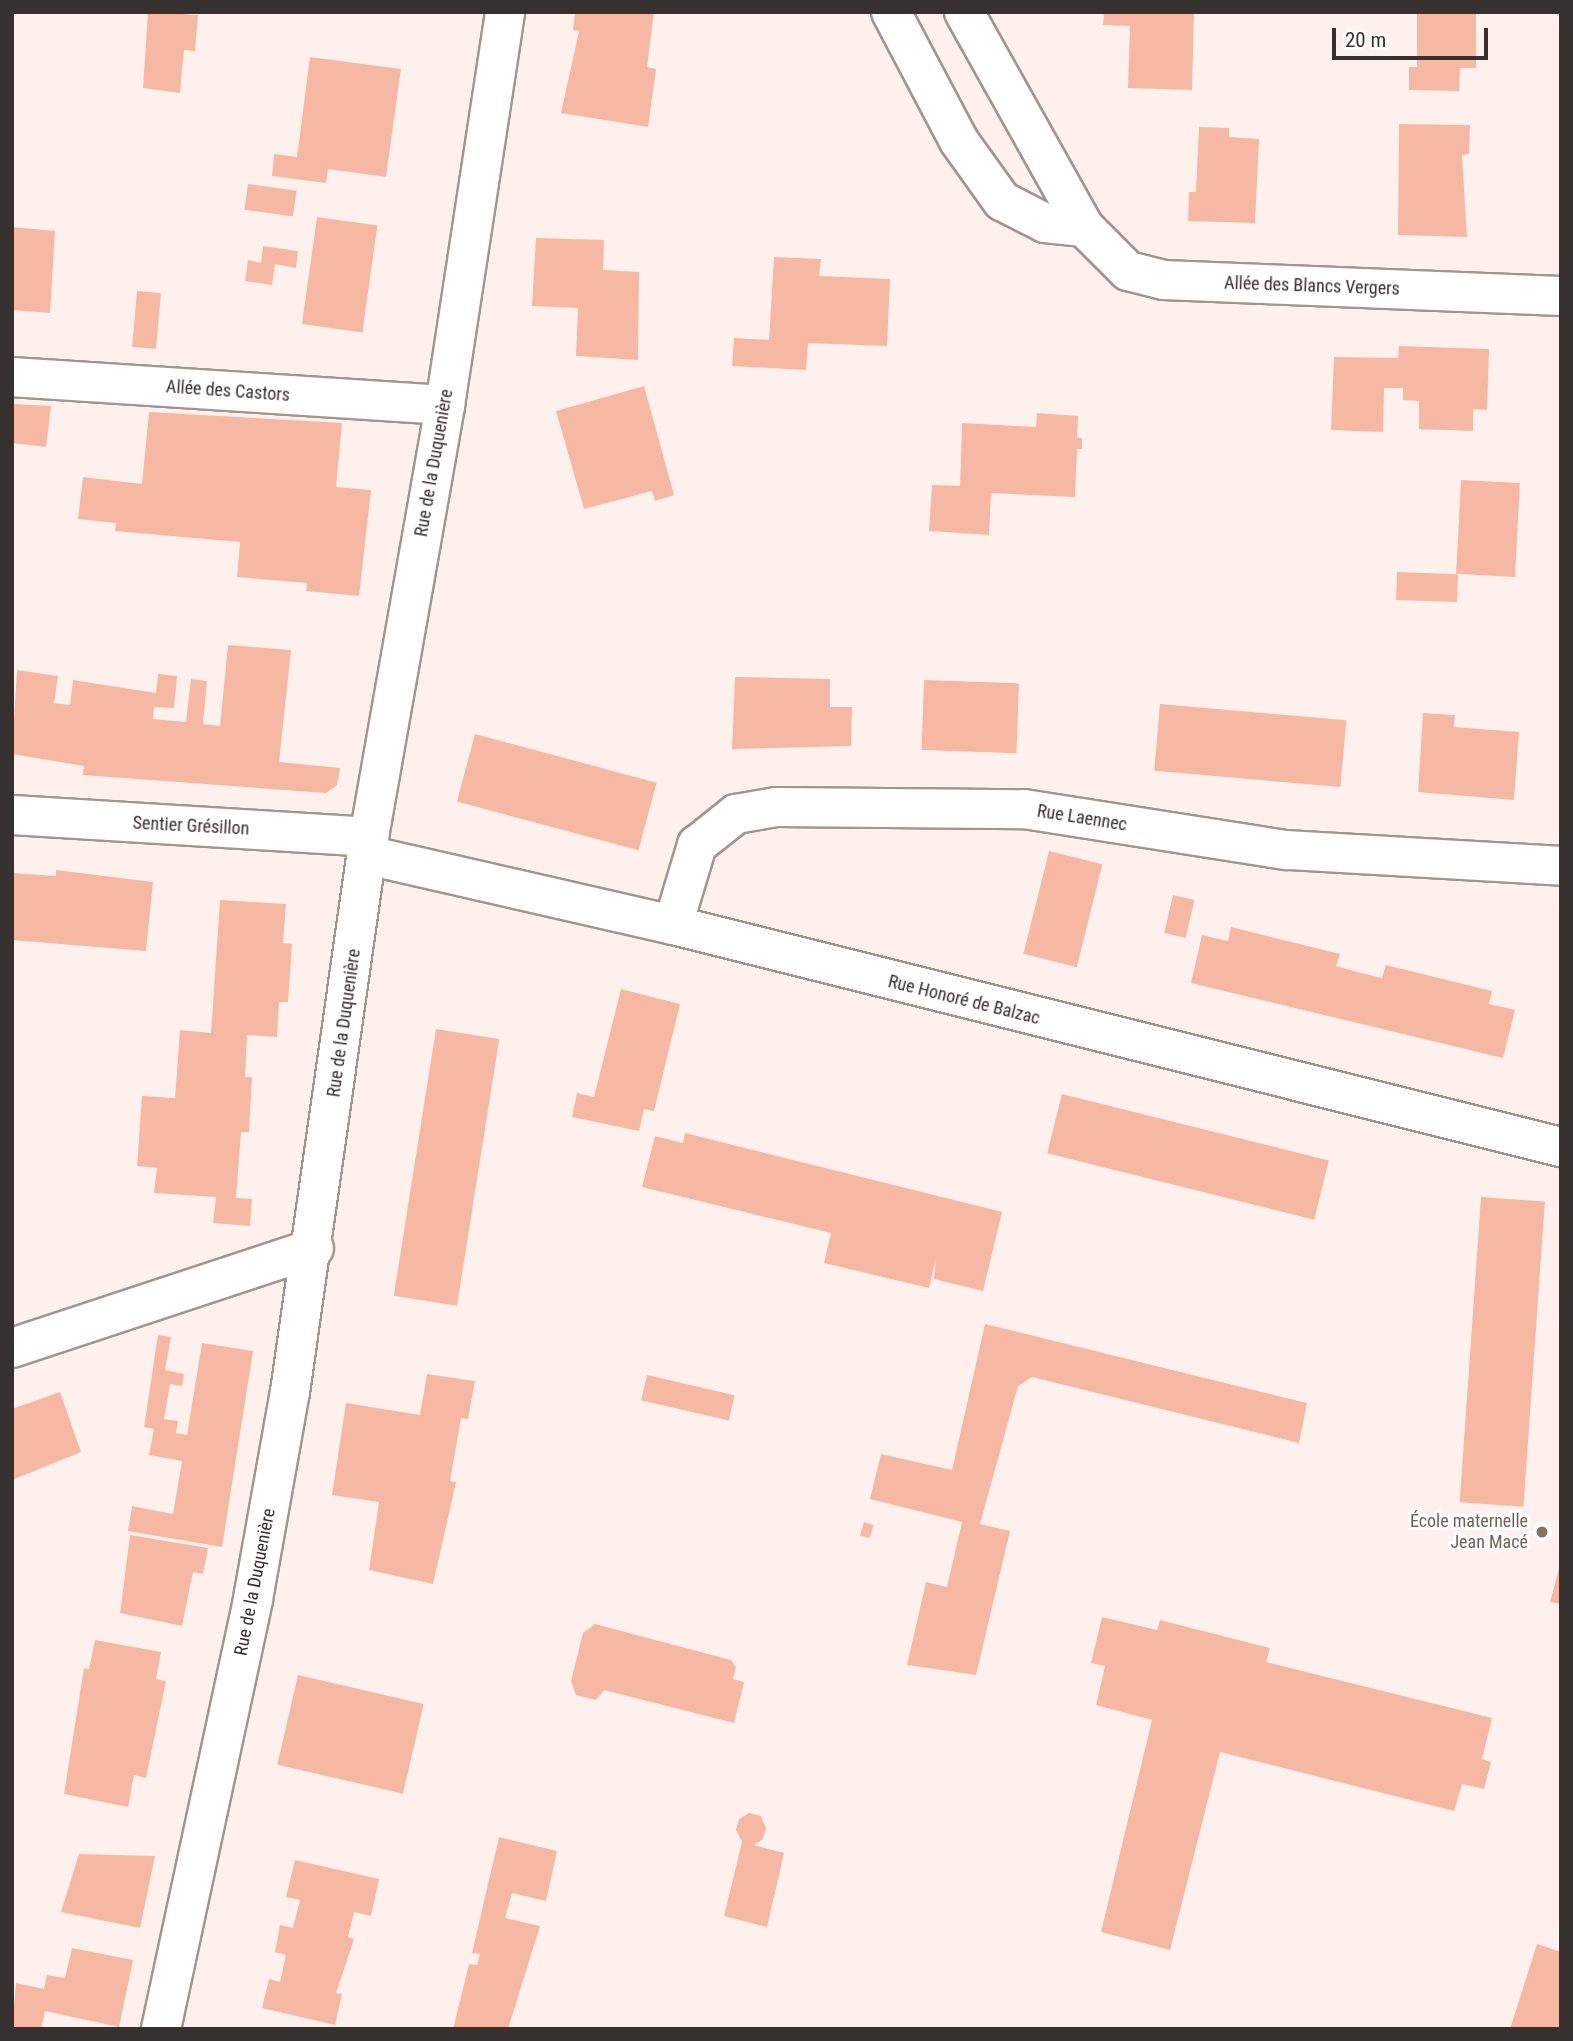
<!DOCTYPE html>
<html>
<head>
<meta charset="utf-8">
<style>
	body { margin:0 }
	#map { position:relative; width:1573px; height:2041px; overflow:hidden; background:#fef1ed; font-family:"Roboto Condensed",sans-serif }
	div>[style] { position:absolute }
	.building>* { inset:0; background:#f6b8a2; transform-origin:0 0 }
	.roads { filter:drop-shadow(2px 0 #a3948f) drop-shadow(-2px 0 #a3948f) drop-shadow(0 2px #a3948f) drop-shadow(0 -2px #a3948f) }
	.minor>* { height:38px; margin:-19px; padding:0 19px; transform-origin:19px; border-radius:19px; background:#fff }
	.dots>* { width:19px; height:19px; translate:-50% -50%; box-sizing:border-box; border:4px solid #fff; border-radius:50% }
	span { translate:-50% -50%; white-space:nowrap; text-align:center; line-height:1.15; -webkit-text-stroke:6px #fff; paint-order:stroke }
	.street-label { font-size:18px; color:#36302e }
	.education-label { font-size:18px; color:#785e54 }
	.right { translate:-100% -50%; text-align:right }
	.frame { position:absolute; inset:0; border:14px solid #36302e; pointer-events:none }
	.scale { position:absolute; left:1332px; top:28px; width:156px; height:32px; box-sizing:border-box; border:4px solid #36302e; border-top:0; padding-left:9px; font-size:21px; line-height:24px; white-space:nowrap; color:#36302e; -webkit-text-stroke:5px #fff; paint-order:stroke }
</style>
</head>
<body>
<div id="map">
	<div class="building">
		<i style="clip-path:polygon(148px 12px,198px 15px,195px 51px,184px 50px,180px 93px,143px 88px)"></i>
		<i style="clip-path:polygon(575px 12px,654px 12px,647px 67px,656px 69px,648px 127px,561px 113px,579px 31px,573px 30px)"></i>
		<i style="clip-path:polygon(1104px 12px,1194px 12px,1192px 90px,1128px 88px,1130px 26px,1103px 25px)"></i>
		<i style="clip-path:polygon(1417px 12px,1476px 12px,1476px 68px,1460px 68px,1459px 91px,1409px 90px,1409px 67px,1417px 67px)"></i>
		<i style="clip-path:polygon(310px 57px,401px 69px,386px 177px,328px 169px,326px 183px,272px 176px,274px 154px,297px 157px)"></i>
		<i style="clip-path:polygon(1399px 124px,1470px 125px,1469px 154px,1462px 155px,1467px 237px,1398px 235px)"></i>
		<i style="clip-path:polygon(1199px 127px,1229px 128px,1229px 137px,1259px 139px,1255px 223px,1188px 221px,1189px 192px,1196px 192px)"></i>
		<i style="left:248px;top:184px;width:49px;height:26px;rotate:8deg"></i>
		<i style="left:317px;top:217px;width:61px;height:108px;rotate:8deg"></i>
		<i style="clip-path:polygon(12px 227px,55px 231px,50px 313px,12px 310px)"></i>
		<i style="clip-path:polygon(536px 238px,604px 240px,603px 270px,639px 272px,638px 360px,576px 356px,578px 308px,532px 306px)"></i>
		<i style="clip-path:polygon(263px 246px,298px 251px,296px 268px,275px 264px,272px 285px,245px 281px,248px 260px,261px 263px)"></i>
		<i style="clip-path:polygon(774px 257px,821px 259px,819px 276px,890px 279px,887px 346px,808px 343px,806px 370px,732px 366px,734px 338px,769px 340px)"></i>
		<i style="left:137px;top:291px;width:24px;height:56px;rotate:5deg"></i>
		<i style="clip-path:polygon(1399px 346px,1489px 349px,1487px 410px,1473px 409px,1473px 431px,1419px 429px,1419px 401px,1403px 400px,1403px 388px,1384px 388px,1383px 432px,1331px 430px,1334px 357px,1398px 358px)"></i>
		<i style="clip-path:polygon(644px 386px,674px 495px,655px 501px,652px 491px,584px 509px,556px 411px)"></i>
		<i style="clip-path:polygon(12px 404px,51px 406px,46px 447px,12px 443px)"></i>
		<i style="clip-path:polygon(149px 412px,342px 423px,336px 487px,371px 490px,359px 596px,306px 591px,307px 583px,237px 577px,240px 542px,115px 531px,116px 523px,78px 519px,83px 477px,142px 484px)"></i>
		<i style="clip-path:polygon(1037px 413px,1078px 416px,1077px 438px,1082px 438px,1082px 449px,1077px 449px,1075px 497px,991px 493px,989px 535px,929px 531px,932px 485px,960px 486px,962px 423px,1036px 427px)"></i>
		<i style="left:1461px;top:480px;width:59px;height:94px;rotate:3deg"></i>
		<i style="left:1397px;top:572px;width:61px;height:28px;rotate:2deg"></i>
		<i style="clip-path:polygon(228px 645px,291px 650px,279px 762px,340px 768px,337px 785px,326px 793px,83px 775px,84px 766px,12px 754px,17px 670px,58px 676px,54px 703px,70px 705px,73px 680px,156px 693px,158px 674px,177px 676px,174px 708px,154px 707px,153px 719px,186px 722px,191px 679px,207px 681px,203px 724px,220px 726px)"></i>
		<i style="clip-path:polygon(735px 677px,830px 679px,830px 707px,852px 707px,851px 746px,732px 749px)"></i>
		<i style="left:924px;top:680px;width:95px;height:70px;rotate:2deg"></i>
		<i style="left:1160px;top:704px;width:187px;height:67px;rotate:5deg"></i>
		<i style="clip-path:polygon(1423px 713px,1455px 715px,1454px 727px,1519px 732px,1514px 800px,1418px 792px)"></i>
		<i style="left:475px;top:734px;width:188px;height:70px;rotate:15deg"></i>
		<i style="left:1049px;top:851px;width:55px;height:106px;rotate:14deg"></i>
		<i style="clip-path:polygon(56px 870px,153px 882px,146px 951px,12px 940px,12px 873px,56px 876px)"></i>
		<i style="left:1173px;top:895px;width:22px;height:39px;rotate:13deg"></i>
		<i style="clip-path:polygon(220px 900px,286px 904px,283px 943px,292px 944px,288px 1002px,279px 1002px,277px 1037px,247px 1035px,245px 1077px,252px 1077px,249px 1132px,241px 1132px,236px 1198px,252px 1199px,250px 1226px,213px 1223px,216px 1197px,154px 1193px,157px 1168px,137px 1166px,142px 1096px,175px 1098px,180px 1030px,211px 1033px)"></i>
		<i style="clip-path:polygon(1231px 927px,1340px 954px,1336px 966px,1358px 972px,1382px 978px,1386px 965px,1492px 991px,1489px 1004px,1515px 1010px,1503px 1058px,1191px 983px,1202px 935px,1228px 941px)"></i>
		<i style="clip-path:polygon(621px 989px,680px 1004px,654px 1111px,644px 1109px,639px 1131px,572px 1117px,577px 1093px,594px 1097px)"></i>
		<i style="left:436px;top:1029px;width:64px;height:270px;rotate:9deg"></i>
		<i style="left:1062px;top:1094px;width:275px;height:61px;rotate:14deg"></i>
		<i style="clip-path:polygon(685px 1133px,1002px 1212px,983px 1291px,934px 1279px,936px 1258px,929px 1288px,824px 1263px,831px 1233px,642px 1187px,655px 1136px,683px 1143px)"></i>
		<i style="left:1481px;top:1197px;width:64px;height:306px;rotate:4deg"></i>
		<i style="clip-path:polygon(985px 1324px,1307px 1403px,1299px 1443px,1032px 1377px,1018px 1386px,980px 1524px,1010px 1531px,976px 1675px,907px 1665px,926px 1582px,947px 1587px,962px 1522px,870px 1499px,881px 1454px,952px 1470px)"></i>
		<i style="clip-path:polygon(158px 1335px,171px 1337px,165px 1370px,184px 1374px,182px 1386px,170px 1384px,164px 1419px,178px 1421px,176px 1433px,187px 1435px,202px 1343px,253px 1351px,222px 1547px,128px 1531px,132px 1506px,173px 1514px,182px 1461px,149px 1455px,154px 1429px,144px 1427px)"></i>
		<i style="clip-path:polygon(427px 1374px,475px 1381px,468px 1419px,461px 1418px,450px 1481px,456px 1482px,433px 1584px,369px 1570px,379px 1502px,332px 1495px,346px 1403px,420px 1415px)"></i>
		<i style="left:647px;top:1375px;width:90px;height:26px;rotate:13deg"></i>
		<i style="clip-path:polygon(60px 1392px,81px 1452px,12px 1480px,12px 1409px)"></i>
		<i style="left:864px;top:1522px;width:10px;height:14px;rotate:17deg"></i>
		<i style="clip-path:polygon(130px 1535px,208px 1548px,203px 1574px,193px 1572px,182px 1626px,120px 1613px)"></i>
		<i style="clip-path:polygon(1560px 1565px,1561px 1565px,1561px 1604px,1550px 1602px)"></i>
		<i style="clip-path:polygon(1102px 1617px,1157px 1630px,1160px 1620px,1270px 1648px,1266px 1662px,1492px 1718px,1482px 1759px,1491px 1762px,1484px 1789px,1462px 1784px,1454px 1811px,1220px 1752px,1170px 1950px,1101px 1932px,1152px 1720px,1096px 1705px,1105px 1666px,1091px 1663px)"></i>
		<i style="clip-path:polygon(595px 1624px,731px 1660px,736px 1667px,733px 1679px,744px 1682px,734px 1723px,604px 1690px,596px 1700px,576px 1695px,571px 1681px,583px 1633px)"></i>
		<i style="clip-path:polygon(95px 1640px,161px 1652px,156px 1679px,166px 1681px,146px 1778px,134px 1775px,128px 1807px,64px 1794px,84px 1668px,89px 1669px)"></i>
		<i style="left:298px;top:1675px;width:129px;height:92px;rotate:13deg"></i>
		<i style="clip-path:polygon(749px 1813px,761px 1816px,766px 1828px,763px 1839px,754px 1845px,784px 1853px,767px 1927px,724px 1916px,742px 1842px,736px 1830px,739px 1819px)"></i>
		<i style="clip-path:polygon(499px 1837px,557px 1851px,546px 1901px,512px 1893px,505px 1918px,540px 1926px,508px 2029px,453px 2029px,469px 1964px,477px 1965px,480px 1954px,472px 1953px)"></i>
		<i style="clip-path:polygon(79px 1854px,155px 1856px,140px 1928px,61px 1912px)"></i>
		<i style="clip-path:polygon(295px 1860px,379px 1879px,371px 1916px,354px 1912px,348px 1937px,354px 1939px,336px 1993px,342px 1994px,335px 2025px,262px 2008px,269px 1979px,280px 1982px,286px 1955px,275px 1952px,280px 1925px,293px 1928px,300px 1900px,286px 1897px)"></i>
		<i style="clip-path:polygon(1537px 1944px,1561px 1952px,1561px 2029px,1510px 2029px)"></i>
		<i style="clip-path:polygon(72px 1948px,133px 1960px,119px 2027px,45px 2011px,41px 2029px,12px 2029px,16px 1983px,44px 1989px,47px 1975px,65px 1978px)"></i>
	</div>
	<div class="roads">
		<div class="minor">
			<i style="left:891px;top:12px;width:146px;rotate:62.2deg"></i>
			<i style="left:959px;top:141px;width:74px;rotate:54.4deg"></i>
			<i style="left:1002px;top:201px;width:48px;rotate:27.1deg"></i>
			<i style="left:1045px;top:223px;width:39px;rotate:6deg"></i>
			<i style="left:964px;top:12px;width:246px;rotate:60.8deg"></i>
			<i style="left:1084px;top:227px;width:62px;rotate:45deg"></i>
			<i style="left:1128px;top:271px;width:37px;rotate:14deg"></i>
			<i style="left:1164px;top:280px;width:397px;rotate:2.3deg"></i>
			<i style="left:12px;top:377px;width:434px;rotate:3.7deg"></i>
			<i style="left:12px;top:815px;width:358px;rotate:3.5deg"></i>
			<i style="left:367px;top:855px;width:314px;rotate:12.9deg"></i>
			<i style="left:673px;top:925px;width:915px;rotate:14.04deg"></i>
			<i style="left:673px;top:925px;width:84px;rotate:-73.3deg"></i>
			<i style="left:697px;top:845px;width:50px;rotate:-38.5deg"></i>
			<i style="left:736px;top:814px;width:41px;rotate:-9.9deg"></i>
			<i style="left:776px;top:807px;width:248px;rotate:0.5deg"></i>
			<i style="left:1024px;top:809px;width:266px;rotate:8.9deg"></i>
			<i style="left:1287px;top:850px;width:274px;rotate:3.3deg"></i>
			<i style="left:12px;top:1348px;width:318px;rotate:-18.3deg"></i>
			<i style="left:161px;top:2029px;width:440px;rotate:-77.9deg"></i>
			<i style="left:253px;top:1599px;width:210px;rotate:-79.9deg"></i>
			<i style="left:290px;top:1392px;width:561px;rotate:-81.9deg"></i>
			<i style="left:369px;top:837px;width:439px;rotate:-80deg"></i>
			<i style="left:445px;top:405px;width:398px;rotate:-81.3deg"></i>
		</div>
	</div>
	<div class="dots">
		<i style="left:1542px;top:1532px;background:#8d6e63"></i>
	</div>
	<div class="street-label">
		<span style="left:1312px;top:286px;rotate:2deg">Allée des Blancs Vergers</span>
		<span style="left:228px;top:391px;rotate:4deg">Allée des Castors</span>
		<span style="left:434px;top:463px;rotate:-80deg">Rue de la Duquenière</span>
		<span style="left:1082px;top:818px;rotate:9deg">Rue Laennec</span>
		<span style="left:191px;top:826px;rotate:3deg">Sentier Grésillon</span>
		<span style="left:964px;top:1000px;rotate:14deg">Rue Honoré de Balzac</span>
		<span style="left:344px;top:1023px;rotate:-82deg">Rue de la Duquenière</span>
		<span style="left:255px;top:1582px;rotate:-79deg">Rue de la Duquenière</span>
	</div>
	<div class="education-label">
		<span class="right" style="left:1528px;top:1532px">École maternelle<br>Jean Macé</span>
	</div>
	<div class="frame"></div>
	<div class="scale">20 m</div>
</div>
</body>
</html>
